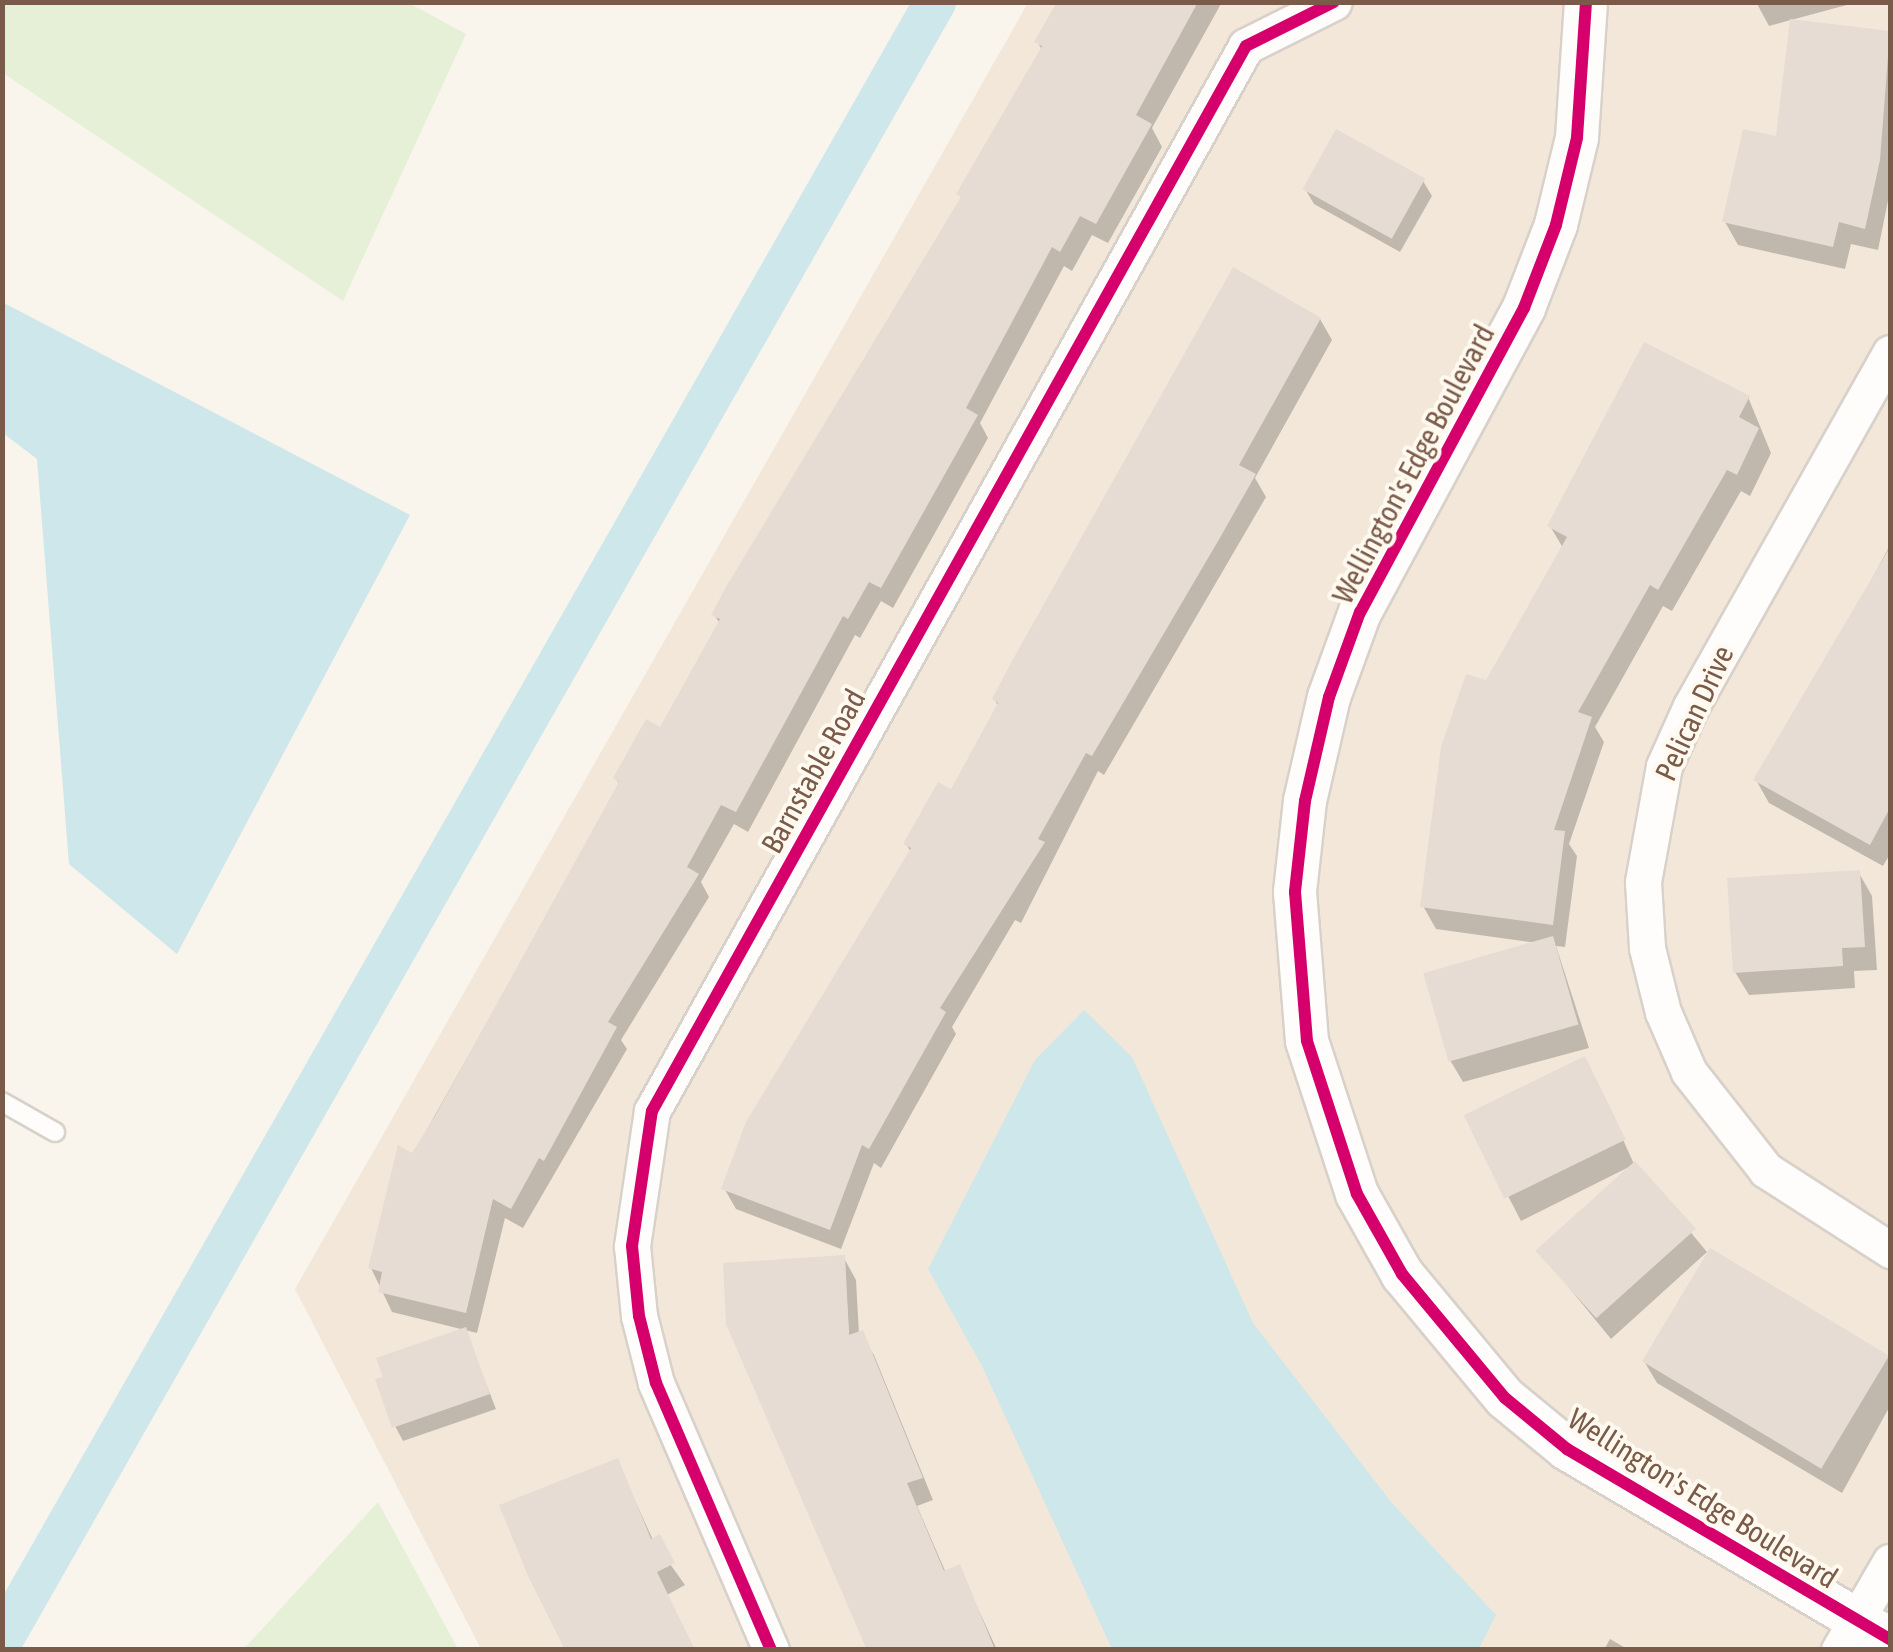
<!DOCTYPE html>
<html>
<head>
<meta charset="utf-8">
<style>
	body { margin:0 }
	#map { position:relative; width:1893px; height:1652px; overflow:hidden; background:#f9f4ec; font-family:"Asap Condensed",sans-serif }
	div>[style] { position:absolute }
	.residential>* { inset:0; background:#f2e7d9 }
	.green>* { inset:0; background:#e5f0d6 }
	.water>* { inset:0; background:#cde7eb }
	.shadow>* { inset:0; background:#0003 }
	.canal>* { height:42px; margin:-21px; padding:0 21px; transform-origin:21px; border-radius:21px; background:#cde7eb }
	.building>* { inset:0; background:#e6dcd3; transform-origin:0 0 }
	.roads { filter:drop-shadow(2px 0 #d8d1ca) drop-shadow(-2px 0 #d8d1ca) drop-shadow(0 2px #d8d1ca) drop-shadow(0 -2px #d8d1ca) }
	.service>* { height:18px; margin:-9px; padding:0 9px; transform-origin:9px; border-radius:9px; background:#fefdfc }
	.minor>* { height:35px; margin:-17.5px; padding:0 17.5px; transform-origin:17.5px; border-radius:17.5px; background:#fefdfc }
	.tertiary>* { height:42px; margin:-21px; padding:0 21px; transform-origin:21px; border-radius:21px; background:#fefdfc }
	.cycleway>* { height:12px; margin:-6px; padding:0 6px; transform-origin:6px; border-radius:6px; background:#d6006c }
	span { translate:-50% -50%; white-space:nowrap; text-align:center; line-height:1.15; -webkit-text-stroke:8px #fff9ef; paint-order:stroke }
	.street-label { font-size:30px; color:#7a5b49 }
	.frame { position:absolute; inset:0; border:5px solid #7a5b49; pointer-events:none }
</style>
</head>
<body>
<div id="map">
	<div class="residential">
		<i style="clip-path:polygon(1028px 3px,1890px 3px,1890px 1649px,481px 1649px,295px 1289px)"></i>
	</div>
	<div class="green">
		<i style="clip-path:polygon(2px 3px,409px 3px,466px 34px,343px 301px,3px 73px)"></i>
		<i style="clip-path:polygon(378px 1502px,458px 1649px,244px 1649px)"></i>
	</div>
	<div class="water">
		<i style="clip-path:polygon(2px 302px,410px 515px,177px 954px,69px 864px,37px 459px,3px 433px)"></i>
		<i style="clip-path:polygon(1084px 1010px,1132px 1057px,1253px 1323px,1391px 1502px,1496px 1615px,1479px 1649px,1112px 1649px,982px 1366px,928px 1269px,1035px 1060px)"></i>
	</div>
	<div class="shadow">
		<i style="clip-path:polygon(1057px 2px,1222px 2px,1152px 128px,1162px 147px,1108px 243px,1092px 235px,1072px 271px,1064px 266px,980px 423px,988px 438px,893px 608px,881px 601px,860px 638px,855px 635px,748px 832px,734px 824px,701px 882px,709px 897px,621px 1040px,627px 1049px,523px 1228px,505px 1218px,477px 1333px,392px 1312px,371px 1268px,412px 1156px,620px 786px,616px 778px,661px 731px,720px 624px,714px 614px,962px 199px,959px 194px,1042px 50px,1037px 41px)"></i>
		<i style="clip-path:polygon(1756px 2px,1858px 2px,1769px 26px)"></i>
		<i style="clip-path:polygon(1792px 22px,1890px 33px,1890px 191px,1878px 250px,1851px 244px,1845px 269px,1738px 245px,1725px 222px,1778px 139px)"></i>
		<i style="clip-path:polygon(1423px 181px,1432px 196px,1400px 252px,1314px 204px,1305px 189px)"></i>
		<i style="clip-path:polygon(1320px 319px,1332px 340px,1255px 478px,1266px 497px,1104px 775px,1098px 771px,1021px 923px,1015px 920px,952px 1027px,956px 1034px,881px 1168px,874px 1163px,841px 1249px,736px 1209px,724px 1188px,911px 852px,906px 844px,952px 792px,999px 707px,994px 699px)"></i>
		<i style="clip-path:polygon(1748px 397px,1771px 453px,1750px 496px,1741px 491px,1672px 611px,1663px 606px,1595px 727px,1604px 742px,1569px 844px,1577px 856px,1565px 947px,1556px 946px,1589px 1048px,1463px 1082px,1450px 1060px,1537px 943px,1436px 929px,1423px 906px,1487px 683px,1563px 548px,1550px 526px)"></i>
		<i style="clip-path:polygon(1890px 545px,1890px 854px,1883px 866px,1769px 803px,1756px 780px,1805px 706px)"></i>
		<i style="clip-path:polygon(1859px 873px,1872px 896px,1877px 970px,1854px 971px,1855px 988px,1749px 995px,1735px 972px)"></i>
		<i style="clip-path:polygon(1597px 1082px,1634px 1164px,1707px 1252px,1611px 1339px,1539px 1251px,1629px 1167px,1521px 1221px,1467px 1117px)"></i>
		<i style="clip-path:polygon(1711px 1251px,1890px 1358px,1890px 1406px,1842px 1493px,1657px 1383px,1644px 1361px)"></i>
		<i style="clip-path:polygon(844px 1258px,856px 1280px,859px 1334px,874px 1355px,933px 1500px,917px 1506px,946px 1573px,959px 1567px,997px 1650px,870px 1650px)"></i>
		<i style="clip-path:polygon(465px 1330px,496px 1409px,403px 1441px,395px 1426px)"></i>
		<i style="clip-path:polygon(617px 1461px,653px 1540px,685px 1585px,568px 1650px)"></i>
		<i style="clip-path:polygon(1610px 1639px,1629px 1650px,1604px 1650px)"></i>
	</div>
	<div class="canal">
		<i style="left:2px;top:1640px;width:1885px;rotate:-60.33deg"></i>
	</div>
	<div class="building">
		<i style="clip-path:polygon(1057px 2px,1198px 2px,1136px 115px,1152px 124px,1096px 224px,1080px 216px,1060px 252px,1052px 247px,966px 408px,978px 415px,881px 588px,869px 582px,848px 619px,843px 616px,736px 812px,721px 805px,687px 867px,699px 874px,608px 1022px,617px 1027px,544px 1161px,539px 1158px,511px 1209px,493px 1199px,466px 1313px,378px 1292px,382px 1272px,368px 1268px,398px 1145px,412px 1153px,435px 1116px,619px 782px,613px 778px,646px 719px,660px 727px,720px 619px,711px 615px,726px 587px,961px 197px,956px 194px,1042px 46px,1034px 42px)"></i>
		<i style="clip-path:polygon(1790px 19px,1890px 31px,1880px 160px,1865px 229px,1839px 222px,1833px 247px,1722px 222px,1743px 129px,1776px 136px)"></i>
		<i style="left:1336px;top:129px;width:102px;height:69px;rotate:29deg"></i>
		<i style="clip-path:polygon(1233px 267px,1321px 318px,1239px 465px,1256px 474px,1221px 536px,1092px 756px,1086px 753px,1038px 839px,1045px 842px,940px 1008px,946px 1012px,869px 1149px,862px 1145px,830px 1230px,721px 1189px,746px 1122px,911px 848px,903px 844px,938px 782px,951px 789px,998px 703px,992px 699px,1012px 661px)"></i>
		<i style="clip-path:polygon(1644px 342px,1750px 396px,1739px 417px,1759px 428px,1737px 475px,1727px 470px,1658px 590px,1650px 585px,1578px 712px,1592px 717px,1554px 830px,1565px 831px,1553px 925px,1420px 907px,1441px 747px,1466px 674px,1486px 680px,1567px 537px,1547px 526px)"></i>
		<i style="clip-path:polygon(1890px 547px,1890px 808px,1870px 845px,1753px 780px)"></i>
		<i style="clip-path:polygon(1860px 870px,1865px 947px,1842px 948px,1843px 966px,1733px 973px,1727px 878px)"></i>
		<i style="left:1553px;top:936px;width:92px;height:135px;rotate:74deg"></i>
		<i style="left:1585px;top:1056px;width:93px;height:135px;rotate:64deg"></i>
		<i style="left:1635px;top:1161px;width:91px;height:134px;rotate:48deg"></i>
		<i style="left:1710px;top:1248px;width:209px;height:132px;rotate:31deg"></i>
		<i style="clip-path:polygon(845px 1255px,849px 1335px,863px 1330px,923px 1478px,907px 1483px,944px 1571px,960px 1564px,995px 1650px,867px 1650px,726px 1324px,723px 1263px)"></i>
		<i style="clip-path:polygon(466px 1327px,490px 1394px,392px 1428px,375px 1379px,383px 1377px,376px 1358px)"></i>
		<i style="clip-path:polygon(618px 1458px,651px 1539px,660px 1534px,675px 1563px,657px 1572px,695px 1650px,565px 1650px,528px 1576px,499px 1505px)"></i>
	</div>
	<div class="roads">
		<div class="service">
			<i style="left:2px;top:1102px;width:61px;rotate:29.5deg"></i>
		</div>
		<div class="minor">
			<i style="left:1890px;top:353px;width:405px;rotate:119.4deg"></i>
			<i style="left:1691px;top:706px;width:66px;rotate:114.2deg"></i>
			<i style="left:1664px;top:766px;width:118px;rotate:100.3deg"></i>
			<i style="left:1643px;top:882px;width:66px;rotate:86.5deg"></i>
			<i style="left:1647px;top:948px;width:66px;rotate:76deg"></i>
			<i style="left:1663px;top:1012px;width:65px;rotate:66.6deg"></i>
			<i style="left:1689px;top:1072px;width:125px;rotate:51.8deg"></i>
			<i style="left:1766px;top:1170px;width:148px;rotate:32.8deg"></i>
			<i style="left:771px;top:1650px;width:291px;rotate:-113.3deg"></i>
			<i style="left:656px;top:1383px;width:69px;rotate:-104.2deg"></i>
			<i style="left:639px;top:1316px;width:70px;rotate:-95.7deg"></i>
			<i style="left:632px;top:1246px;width:136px;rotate:-81.6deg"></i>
			<i style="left:652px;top:1111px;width:1219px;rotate:-60.85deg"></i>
			<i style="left:1246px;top:46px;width:98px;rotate:-26.6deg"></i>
			<i style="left:1839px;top:1650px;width:102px;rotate:-59.9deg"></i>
		</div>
		<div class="tertiary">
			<i style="left:1586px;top:2px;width:136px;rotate:93.8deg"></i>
			<i style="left:1577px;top:138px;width:89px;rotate:103.6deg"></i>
			<i style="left:1556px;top:225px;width:89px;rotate:111.1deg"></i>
			<i style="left:1524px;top:308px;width:345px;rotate:118.3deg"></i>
			<i style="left:1360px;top:612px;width:90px;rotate:110deg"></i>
			<i style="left:1329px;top:697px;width:107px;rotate:103deg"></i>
			<i style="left:1305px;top:801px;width:92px;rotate:96.3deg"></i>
			<i style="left:1295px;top:892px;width:149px;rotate:85.4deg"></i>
			<i style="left:1307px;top:1041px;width:161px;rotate:71.9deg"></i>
			<i style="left:1357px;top:1194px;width:92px;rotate:60.6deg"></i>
			<i style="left:1402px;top:1274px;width:161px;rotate:50.3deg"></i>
			<i style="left:1505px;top:1398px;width:80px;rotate:39.4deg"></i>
			<i style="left:1567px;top:1449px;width:375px;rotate:30.5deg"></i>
		</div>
	</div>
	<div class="cycleway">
		<i style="left:1586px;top:2px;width:136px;rotate:93.8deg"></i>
		<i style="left:1577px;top:138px;width:89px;rotate:103.6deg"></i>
		<i style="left:1556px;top:225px;width:89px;rotate:111.1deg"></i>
		<i style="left:1524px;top:308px;width:345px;rotate:118.3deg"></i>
		<i style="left:1360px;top:612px;width:90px;rotate:110deg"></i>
		<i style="left:1329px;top:697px;width:107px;rotate:103deg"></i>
		<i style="left:1305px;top:801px;width:92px;rotate:96.3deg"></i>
		<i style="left:1295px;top:892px;width:149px;rotate:85.4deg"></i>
		<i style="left:1307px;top:1041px;width:161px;rotate:71.9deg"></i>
		<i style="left:1357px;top:1194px;width:92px;rotate:60.6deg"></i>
		<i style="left:1402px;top:1274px;width:161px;rotate:50.3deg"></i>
		<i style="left:1505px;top:1398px;width:80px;rotate:39.4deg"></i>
		<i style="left:1567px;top:1449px;width:375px;rotate:30.5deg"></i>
		<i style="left:771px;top:1650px;width:291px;rotate:-113.3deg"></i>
		<i style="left:656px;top:1383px;width:69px;rotate:-104.2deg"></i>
		<i style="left:639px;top:1316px;width:70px;rotate:-95.7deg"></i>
		<i style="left:632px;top:1246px;width:136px;rotate:-81.6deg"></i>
		<i style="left:652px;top:1111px;width:1219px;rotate:-60.85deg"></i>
		<i style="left:1246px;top:46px;width:98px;rotate:-26.6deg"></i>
	</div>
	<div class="street-label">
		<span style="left:1413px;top:464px;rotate:-62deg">Wellington's Edge Boulevard</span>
		<span style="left:1694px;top:713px;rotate:-65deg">Pelican Drive</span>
		<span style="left:813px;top:771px;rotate:-61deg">Barnstable Road</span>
		<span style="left:1703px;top:1498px;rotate:32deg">Wellington's Edge Boulevard</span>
	</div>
	<div class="frame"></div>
</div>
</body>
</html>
